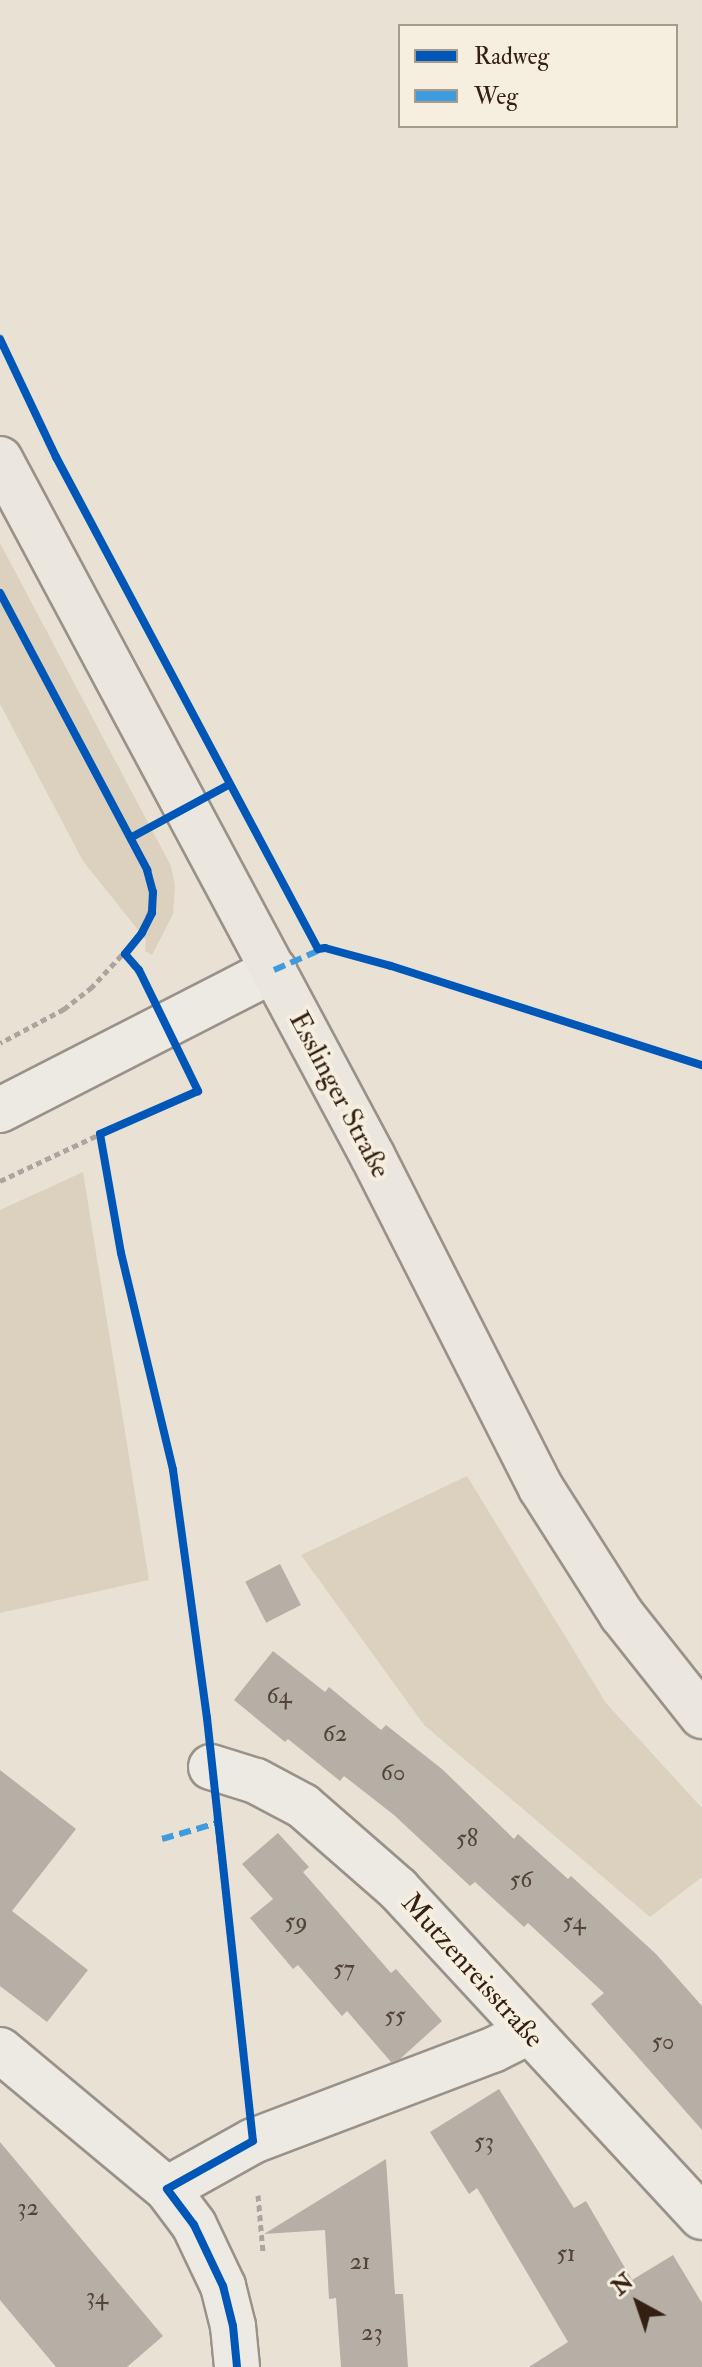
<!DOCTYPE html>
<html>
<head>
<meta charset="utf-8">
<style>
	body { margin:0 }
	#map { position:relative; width:702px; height:2367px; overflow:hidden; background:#e9e2d4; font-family:"IM FELL Double Pica",serif }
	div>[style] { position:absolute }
	.green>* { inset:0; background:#dcd1be }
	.building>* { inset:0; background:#b5afa5; transform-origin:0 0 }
	.path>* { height:5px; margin-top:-2.5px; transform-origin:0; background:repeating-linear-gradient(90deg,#aaa59e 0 6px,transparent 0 10px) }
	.roads { filter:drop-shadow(2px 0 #999289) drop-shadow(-2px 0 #999289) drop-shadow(0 2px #999289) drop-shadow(0 -2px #999289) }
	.minor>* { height:44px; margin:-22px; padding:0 22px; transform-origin:22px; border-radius:22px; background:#edeae3 }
	.major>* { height:44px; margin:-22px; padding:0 22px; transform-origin:22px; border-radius:22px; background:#ebe6de }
	.quiet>* { height:6px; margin-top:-3px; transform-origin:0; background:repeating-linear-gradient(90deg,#3e9bde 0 12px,transparent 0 18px) }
	.cycleway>* { height:8px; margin:-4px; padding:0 4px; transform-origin:4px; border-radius:4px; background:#0057b8 }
	span { translate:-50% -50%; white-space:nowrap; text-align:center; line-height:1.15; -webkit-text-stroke:8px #f6eede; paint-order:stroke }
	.number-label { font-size:24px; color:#544337 }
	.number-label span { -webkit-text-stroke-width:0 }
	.street-label { font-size:28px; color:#341f12 }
	.legend { position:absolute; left:398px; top:24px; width:280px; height:104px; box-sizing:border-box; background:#f6eede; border:2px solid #a89b8c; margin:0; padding:10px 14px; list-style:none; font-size:24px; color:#341f12 }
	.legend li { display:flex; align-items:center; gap:16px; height:40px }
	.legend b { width:40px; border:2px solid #a89b8c }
	.north { position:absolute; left:598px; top:2263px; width:80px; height:80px; -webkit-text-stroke:6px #f6eede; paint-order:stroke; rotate:320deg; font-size:22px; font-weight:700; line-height:32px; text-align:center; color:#341f12 }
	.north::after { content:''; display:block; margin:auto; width:28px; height:36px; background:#341f12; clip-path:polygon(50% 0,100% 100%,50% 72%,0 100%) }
</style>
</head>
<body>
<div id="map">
	<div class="green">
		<i style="clip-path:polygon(0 543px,171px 866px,175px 886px,173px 914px,152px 955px,145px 951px,146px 940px,83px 861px,0 704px)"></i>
		<i style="clip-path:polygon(83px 1172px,149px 1580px,0 1613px,0 1210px)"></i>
		<i style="clip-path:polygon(467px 1476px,606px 1703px,702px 1808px,702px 1877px,650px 1917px,424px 1725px,301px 1555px)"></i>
	</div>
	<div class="building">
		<i style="left:280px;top:1564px;width:46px;height:39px;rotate:63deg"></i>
		<i style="clip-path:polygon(273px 1651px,325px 1692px,329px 1687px,381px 1730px,386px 1725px,442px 1769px,514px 1839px,518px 1834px,568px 1879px,571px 1876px,656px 1954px,702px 2006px,702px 2130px,591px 2004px,604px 1993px,528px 1923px,524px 1927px,475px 1882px,470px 1886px,394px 1815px,344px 1776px,340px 1781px,288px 1739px,285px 1742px,234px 1700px)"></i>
		<i style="clip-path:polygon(0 1770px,76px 1829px,12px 1911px,88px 1970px,47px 2022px,0 1986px)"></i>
		<i style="clip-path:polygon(278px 1833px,309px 1867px,303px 1872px,391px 1973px,396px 1969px,442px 2021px,400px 2059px,391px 2062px,347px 2011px,342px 2016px,298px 1965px,293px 1969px,250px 1918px,273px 1899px,242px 1864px)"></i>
		<i style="clip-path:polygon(499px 2089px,574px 2208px,586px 2201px,632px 2280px,673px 2255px,702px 2303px,702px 2367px,529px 2367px,568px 2342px,477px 2188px,469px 2194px,430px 2132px)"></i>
		<i style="clip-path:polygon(0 2142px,163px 2336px,127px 2367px,56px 2367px,0 2300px)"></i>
		<i style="clip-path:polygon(386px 2159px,395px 2294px,403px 2294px,408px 2367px,341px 2367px,336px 2298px,329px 2299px,325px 2230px,264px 2234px)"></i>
	</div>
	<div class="path">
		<i style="left:0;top:339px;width:102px;rotate:65.2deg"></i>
		<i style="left:0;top:593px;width:277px;rotate:61.6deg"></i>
		<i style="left:132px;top:837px;width:48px;rotate:66.6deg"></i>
		<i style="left:151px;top:881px;width:21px;rotate:85deg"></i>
		<i style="left:153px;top:902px;width:33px;rotate:110deg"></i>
		<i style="left:142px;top:933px;width:74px;rotate:132.8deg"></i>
		<i style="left:92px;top:987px;width:36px;rotate:142deg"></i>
		<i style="left:64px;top:1009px;width:72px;rotate:152deg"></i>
		<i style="left:125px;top:954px;width:36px;rotate:54deg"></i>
		<i style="left:188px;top:1066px;width:27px;rotate:68deg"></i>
		<i style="left:198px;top:1091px;width:107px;rotate:156.3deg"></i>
		<i style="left:100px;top:1134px;width:121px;rotate:80deg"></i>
		<i style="left:121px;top:1253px;width:223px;rotate:76.5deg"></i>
		<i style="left:173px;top:1470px;width:251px;rotate:82.2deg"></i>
		<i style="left:0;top:1181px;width:110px;rotate:-25.2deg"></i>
		<i style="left:216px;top:1817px;width:278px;rotate:83.4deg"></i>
		<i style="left:258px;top:2195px;width:57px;rotate:85deg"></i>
	</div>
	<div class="roads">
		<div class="minor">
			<i style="left:0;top:1110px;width:308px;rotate:-27.1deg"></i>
			<i style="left:211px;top:1767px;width:47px;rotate:17.3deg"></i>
			<i style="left:256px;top:1781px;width:53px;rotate:28deg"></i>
			<i style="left:303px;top:1806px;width:126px;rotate:41.1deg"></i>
			<i style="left:398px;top:1889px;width:447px;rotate:47.2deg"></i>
			<i style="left:0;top:2050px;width:217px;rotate:39.8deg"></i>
			<i style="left:167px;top:2189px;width:45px;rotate:53.1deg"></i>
			<i style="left:194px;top:2225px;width:68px;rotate:64.6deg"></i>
			<i style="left:223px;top:2286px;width:41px;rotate:76deg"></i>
			<i style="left:233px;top:2326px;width:41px;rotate:84.4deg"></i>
			<i style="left:167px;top:2189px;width:98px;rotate:-29.2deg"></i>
			<i style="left:253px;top:2141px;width:257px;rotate:-20.8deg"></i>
			<i style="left:493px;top:2050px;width:39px;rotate:-27deg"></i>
		</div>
		<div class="major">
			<i style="left:0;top:459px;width:791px;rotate:61.88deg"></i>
			<i style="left:373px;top:1157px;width:371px;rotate:63.1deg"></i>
			<i style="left:541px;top:1488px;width:151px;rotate:57.5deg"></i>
			<i style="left:622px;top:1615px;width:129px;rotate:51.6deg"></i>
		</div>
	</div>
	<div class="quiet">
		<i style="left:274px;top:970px;width:55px;rotate:-23.7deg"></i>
		<i style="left:162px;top:1839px;width:57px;rotate:-16.2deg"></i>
	</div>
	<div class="cycleway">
		<i style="left:0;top:339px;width:131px;rotate:64.6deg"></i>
		<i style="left:56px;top:457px;width:557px;rotate:61.96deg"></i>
		<i style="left:318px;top:949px;width:7px;rotate:-8deg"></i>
		<i style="left:325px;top:948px;width:68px;rotate:15.3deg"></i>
		<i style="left:391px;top:966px;width:326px;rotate:17.7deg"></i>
		<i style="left:0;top:593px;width:314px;rotate:62deg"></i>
		<i style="left:147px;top:870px;width:23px;rotate:75deg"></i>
		<i style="left:153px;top:892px;width:21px;rotate:93deg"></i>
		<i style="left:152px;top:913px;width:22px;rotate:117deg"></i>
		<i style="left:142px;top:933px;width:27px;rotate:129deg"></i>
		<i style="left:125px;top:954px;width:21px;rotate:49deg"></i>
		<i style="left:139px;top:970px;width:135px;rotate:64deg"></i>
		<i style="left:198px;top:1091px;width:107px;rotate:156.3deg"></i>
		<i style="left:100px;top:1134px;width:121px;rotate:80deg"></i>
		<i style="left:121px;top:1253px;width:223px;rotate:76.5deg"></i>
		<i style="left:173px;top:1470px;width:250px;rotate:82.2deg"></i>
		<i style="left:207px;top:1718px;width:425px;rotate:83.8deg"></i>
		<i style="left:253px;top:2141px;width:98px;rotate:150.8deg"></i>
		<i style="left:167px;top:2189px;width:45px;rotate:53.1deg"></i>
		<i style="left:194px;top:2225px;width:68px;rotate:64.6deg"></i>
		<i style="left:223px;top:2286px;width:41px;rotate:76deg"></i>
		<i style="left:233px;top:2326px;width:41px;rotate:84.4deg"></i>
		<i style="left:132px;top:837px;width:109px;rotate:-28.4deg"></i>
	</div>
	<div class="number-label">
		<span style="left:279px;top:1696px">64</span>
		<span style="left:335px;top:1734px">62</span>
		<span style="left:393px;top:1773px">60</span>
		<span style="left:467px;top:1839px">58</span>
		<span style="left:521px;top:1880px">56</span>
		<span style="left:296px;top:1922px">59</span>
		<span style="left:574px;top:1922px">54</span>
		<span style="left:344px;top:1969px">57</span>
		<span style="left:395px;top:2016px">55</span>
		<span style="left:663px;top:2042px">50</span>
		<span style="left:484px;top:2142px">53</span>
		<span style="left:28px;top:2208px">32</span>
		<span style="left:566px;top:2254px">51</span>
		<span style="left:360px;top:2262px">21</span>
		<span style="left:97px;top:2297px">34</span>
		<span style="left:372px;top:2333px">23</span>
	</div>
	<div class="street-label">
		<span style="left:339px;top:1095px;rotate:62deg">Esslinger Straße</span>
		<span style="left:472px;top:1971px;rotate:48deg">Mutzenreisstraße</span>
	</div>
	<ul class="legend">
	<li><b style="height:10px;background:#0057b8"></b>Radweg</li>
	<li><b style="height:10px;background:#3e9bde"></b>Weg</li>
	</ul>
	<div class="north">N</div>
</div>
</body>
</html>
